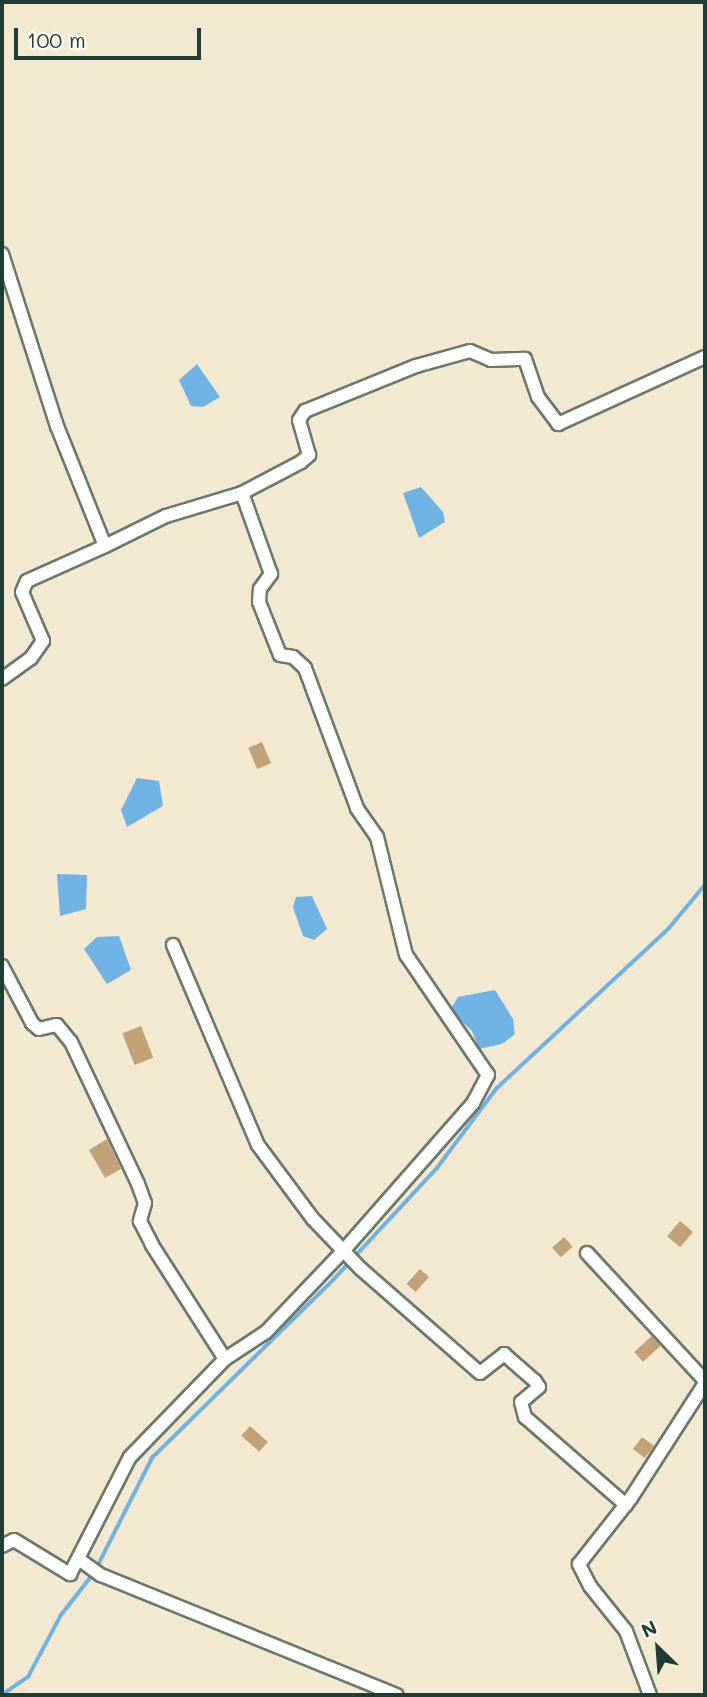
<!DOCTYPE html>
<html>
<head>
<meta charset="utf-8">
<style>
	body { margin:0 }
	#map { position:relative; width:707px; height:1697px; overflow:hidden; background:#f3e8d0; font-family:Mali,sans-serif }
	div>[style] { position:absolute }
	.water>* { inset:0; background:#6fb3e5 }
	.stream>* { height:3.5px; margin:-1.75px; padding:0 1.75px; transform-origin:1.75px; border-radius:1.75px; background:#6fb3e5 }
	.building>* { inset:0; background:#c2a177; transform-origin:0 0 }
	.roads { filter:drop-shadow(2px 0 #69796b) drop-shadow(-2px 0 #69796b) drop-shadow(0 2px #69796b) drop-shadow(0 -2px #69796b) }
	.street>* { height:12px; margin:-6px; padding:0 6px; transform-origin:6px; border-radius:6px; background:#fff }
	span { translate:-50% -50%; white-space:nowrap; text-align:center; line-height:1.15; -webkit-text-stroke:7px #fbf7ec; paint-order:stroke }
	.frame { position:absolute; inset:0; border:4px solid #1f3d34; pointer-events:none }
	.north { position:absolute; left:623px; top:1613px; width:70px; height:70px; -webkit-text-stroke:5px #fbf7ec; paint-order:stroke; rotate:335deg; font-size:19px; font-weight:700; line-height:28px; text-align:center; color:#1f3d34 }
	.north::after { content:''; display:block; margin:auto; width:24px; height:32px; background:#1f3d34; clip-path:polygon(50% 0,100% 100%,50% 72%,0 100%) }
	.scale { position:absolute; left:14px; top:28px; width:187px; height:32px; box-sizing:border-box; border:4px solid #1f3d34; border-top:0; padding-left:9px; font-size:21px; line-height:24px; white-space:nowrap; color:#1f3d34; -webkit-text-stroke:5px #fbf7ec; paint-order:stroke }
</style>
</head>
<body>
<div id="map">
	<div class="water">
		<i style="clip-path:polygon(197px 364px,220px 397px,203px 407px,191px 406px,179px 380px)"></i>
		<i style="clip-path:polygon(421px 487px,443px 512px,445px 522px,419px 538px,403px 493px)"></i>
		<i style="clip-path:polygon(137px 778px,159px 781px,163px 806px,127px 827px,121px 810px)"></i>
		<i style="clip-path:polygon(57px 874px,87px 875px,86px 909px,60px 916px)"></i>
		<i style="clip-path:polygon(312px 896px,327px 929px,314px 940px,303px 936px,293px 907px,296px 897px)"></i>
		<i style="clip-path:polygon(119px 936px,131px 970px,107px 984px,84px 949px,97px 937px)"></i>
		<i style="clip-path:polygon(495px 990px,513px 1019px,515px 1034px,502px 1044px,479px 1049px,472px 1031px,450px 1010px,458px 997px)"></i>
	</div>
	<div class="stream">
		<i style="left:2px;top:1695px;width:32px;rotate:-35deg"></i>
		<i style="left:28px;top:1677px;width:70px;rotate:-62deg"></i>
		<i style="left:61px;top:1615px;width:53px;rotate:-51.8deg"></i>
		<i style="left:94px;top:1573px;width:129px;rotate:-63.2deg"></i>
		<i style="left:152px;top:1458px;width:255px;rotate:-44.5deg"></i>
		<i style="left:334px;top:1279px;width:151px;rotate:-47.1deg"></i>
		<i style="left:437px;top:1168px;width:99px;rotate:-53.2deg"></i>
		<i style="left:496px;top:1089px;width:236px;rotate:-42.9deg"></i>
		<i style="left:669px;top:928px;width:56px;rotate:-50.1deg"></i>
	</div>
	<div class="building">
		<i style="left:262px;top:742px;width:23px;height:15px;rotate:67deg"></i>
		<i style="left:141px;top:1026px;width:34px;height:20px;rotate:69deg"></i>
		<i style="clip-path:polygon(107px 1139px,121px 1169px,105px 1178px,89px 1150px)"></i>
		<i style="left:680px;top:1221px;width:17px;height:20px;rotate:40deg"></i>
		<i style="left:564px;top:1237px;width:13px;height:16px;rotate:48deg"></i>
		<i style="left:420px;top:1269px;width:12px;height:20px;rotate:42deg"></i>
		<i style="left:652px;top:1336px;width:13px;height:24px;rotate:48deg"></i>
		<i style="left:250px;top:1426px;width:24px;height:13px;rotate:42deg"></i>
		<i style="left:642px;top:1437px;width:15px;height:15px;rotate:37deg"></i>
	</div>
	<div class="roads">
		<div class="street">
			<i style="left:2px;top:254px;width:181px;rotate:72.3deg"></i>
			<i style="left:57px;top:426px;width:129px;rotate:68.2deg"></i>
			<i style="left:105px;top:546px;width:68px;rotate:-26.2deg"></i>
			<i style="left:166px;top:516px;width:79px;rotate:-16.8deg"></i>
			<i style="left:242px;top:493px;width:67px;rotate:-27.7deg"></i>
			<i style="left:301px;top:462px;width:11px;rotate:-41deg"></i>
			<i style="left:309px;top:455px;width:36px;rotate:-106deg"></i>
			<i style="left:299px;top:420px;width:11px;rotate:-56deg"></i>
			<i style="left:305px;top:411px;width:120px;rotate:-22.1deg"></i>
			<i style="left:416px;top:366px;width:56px;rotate:-15.5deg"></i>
			<i style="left:470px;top:351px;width:23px;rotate:23deg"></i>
			<i style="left:491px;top:360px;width:34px;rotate:-2deg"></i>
			<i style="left:525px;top:359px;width:40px;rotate:71.1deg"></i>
			<i style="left:538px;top:397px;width:34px;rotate:53deg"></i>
			<i style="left:558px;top:424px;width:162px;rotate:-24.5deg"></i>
			<i style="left:2px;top:679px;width:36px;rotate:-36deg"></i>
			<i style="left:31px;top:658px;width:21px;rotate:-55deg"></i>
			<i style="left:43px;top:641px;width:53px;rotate:-113.2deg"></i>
			<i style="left:22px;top:592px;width:12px;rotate:-66deg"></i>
			<i style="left:27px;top:581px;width:85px;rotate:-24.2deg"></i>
			<i style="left:173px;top:945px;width:217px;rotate:67deg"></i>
			<i style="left:258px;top:1145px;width:92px;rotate:53.4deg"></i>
			<i style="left:313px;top:1219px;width:69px;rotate:46.2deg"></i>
			<i style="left:361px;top:1269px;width:158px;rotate:41.2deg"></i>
			<i style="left:480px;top:1373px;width:31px;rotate:-38deg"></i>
			<i style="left:504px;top:1354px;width:41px;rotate:41.1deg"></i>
			<i style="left:535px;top:1381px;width:7px;rotate:56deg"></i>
			<i style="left:539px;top:1387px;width:23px;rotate:140deg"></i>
			<i style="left:521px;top:1402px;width:16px;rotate:75deg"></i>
			<i style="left:525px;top:1417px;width:134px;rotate:41.1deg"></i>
			<i style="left:2px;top:966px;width:64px;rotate:62.2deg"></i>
			<i style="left:32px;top:1023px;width:9px;rotate:41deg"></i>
			<i style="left:39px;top:1029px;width:18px;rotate:-13deg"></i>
			<i style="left:57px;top:1025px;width:22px;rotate:51deg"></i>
			<i style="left:71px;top:1042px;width:157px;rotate:64.7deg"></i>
			<i style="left:138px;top:1184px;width:20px;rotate:70deg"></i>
			<i style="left:145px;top:1203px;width:19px;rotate:106deg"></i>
			<i style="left:140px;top:1221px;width:27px;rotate:63deg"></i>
			<i style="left:152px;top:1245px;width:135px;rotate:57.4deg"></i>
			<i style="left:587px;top:1253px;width:174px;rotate:47.3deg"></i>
			<i style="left:2px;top:1546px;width:13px;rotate:-27deg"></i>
			<i style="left:14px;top:1540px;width:66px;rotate:31.3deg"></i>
			<i style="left:70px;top:1574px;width:131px;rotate:-62.9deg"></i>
			<i style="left:130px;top:1457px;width:136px;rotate:-45.9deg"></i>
			<i style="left:225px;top:1359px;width:49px;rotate:-33.4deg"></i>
			<i style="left:266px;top:1332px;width:113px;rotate:-46.4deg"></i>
			<i style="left:344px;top:1250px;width:196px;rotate:-48.7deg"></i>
			<i style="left:473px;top:1103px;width:32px;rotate:-62deg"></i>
			<i style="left:488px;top:1075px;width:145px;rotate:-124.3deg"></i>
			<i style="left:406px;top:955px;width:122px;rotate:-103.8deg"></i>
			<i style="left:377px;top:837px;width:35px;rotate:-125deg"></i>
			<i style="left:357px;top:808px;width:149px;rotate:-110.4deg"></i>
			<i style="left:305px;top:668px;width:16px;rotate:-137deg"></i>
			<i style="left:293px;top:657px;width:13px;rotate:-171deg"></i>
			<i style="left:280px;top:655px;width:57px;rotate:-111.6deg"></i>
			<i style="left:259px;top:602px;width:13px;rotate:-86deg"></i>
			<i style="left:260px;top:589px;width:19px;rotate:-54deg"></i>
			<i style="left:271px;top:574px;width:86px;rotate:-109.7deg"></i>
			<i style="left:80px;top:1560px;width:26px;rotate:36deg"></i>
			<i style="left:101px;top:1575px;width:319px;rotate:22.1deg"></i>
			<i style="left:650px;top:1695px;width:68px;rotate:-110.6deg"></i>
			<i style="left:626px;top:1631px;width:58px;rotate:-128.7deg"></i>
			<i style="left:590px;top:1586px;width:25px;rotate:-117deg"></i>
			<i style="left:579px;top:1564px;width:84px;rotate:-51.8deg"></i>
			<i style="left:631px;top:1498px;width:137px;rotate:-57.2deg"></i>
		</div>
	</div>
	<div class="frame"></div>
	<div class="north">N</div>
	<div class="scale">100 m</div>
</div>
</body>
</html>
